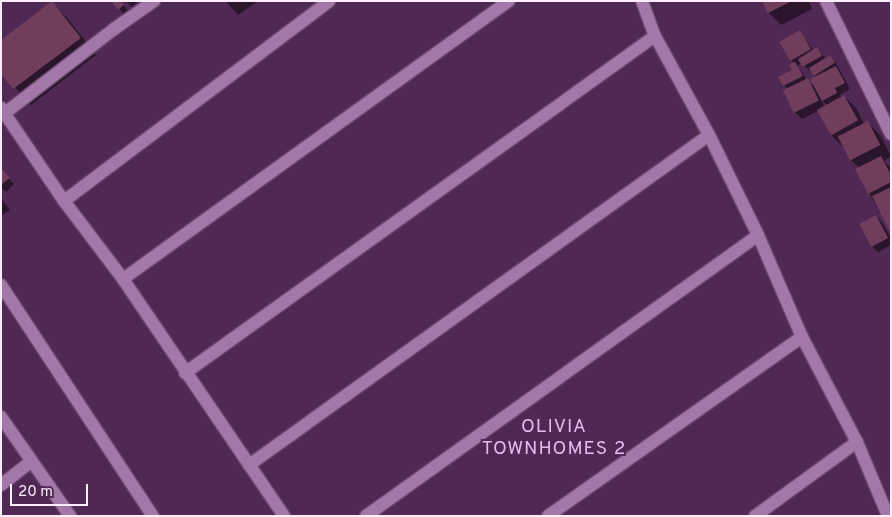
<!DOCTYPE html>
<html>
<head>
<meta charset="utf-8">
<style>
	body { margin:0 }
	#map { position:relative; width:892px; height:517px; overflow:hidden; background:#502854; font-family:Overpass,sans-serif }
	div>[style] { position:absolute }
	.shadow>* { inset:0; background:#0007 }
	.building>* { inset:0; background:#713d5c; transform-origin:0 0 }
	.roads { filter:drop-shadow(1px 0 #69476c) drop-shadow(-1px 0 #69476c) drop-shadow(0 1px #69476c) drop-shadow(0 -1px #69476c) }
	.minor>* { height:12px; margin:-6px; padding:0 6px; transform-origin:6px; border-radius:6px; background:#a477a9 }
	span { translate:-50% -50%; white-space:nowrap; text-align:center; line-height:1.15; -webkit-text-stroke:4px #502854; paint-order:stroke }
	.neighbourhood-label { font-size:19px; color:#eab9ee; letter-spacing:1px }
	.frame { position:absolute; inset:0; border:2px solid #fcedfd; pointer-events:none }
	.scale { position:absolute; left:10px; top:484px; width:78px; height:22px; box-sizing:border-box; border:2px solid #fcedfd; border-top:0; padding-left:6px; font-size:15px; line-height:18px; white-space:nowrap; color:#fcedfd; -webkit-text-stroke:4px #502854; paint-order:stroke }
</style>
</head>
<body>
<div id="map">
	<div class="shadow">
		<i style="clip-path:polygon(112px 1px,120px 1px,129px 12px,125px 15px)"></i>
		<i style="clip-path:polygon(126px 1px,138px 1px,132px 7px)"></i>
		<i style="clip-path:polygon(226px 1px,258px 1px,238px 15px)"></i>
		<i style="clip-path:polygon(763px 1px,809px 1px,812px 9px,781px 25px,769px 13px)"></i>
		<i style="clip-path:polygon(52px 3px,69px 20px,96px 55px,31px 105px,1px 72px)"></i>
		<i style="clip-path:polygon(evenodd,800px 32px,814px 51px,817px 49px,826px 59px,830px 57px,836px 63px,850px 89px,840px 95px,842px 98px,844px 96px,856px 108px,864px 124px,868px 123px,880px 135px,891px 156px,884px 161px,891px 168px,891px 230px,869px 193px,860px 168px,851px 160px,844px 145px,842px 146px,830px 134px,818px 111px,802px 119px,796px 113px,785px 91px,788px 89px,784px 85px,794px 70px,794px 64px,780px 43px,800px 32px,802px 63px,816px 77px,814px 86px,807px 80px,797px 66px,802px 63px,800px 32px,820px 98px,827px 105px,824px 106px,820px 98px)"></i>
		<i style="clip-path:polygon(1px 170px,14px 184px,6px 192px,1px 187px)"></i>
		<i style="clip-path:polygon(1px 198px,10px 210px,1px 216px)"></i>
		<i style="clip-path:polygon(876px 216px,882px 222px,891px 239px,891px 245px,878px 252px,872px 246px)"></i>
	</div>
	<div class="building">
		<i style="clip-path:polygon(52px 1px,81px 38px,13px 89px,1px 74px,1px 40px)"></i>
		<i style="clip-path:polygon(111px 1px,121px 1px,124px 5px,118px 10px)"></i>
		<i style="clip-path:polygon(762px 1px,792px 1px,768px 13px)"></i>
		<i style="left:800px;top:30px;width:22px;height:24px;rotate:60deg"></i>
		<i style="clip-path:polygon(817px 47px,822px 56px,802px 67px,798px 59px)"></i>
		<i style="left:830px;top:55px;width:9px;height:25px;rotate:58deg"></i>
		<i style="clip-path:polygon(795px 62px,803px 76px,783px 86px,778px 77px,792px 70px,789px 64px)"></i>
		<i style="clip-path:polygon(836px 66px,845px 83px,835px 88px,837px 93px,822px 101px,810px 79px)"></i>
		<i style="left:808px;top:78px;width:25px;height:28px;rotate:64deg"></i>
		<i style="left:844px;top:95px;width:29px;height:31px;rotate:61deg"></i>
		<i style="left:868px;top:121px;width:27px;height:34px;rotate:63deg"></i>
		<i style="clip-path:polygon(881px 156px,891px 175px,891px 182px,868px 194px,855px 169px)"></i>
		<i style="clip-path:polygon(1px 168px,10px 178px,1px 185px)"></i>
		<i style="clip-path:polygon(891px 187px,891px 229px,889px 230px,872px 196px)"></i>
		<i style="left:876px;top:215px;width:26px;height:19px;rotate:62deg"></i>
	</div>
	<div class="roads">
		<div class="minor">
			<i style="left:642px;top:1px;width:37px;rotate:70deg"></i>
			<i style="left:655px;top:36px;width:113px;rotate:61.4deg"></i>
			<i style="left:709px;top:135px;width:111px;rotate:63.9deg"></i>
			<i style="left:758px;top:235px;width:111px;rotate:66.7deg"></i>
			<i style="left:802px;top:337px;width:119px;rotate:62.4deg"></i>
			<i style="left:857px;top:442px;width:80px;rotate:67.3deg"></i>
			<i style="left:826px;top:1px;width:148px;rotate:64deg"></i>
			<i style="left:1px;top:108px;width:112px;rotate:55.9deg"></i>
			<i style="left:64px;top:201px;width:98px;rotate:52.9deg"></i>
			<i style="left:123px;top:279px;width:287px;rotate:55.8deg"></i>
			<i style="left:5px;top:113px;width:138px;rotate:-37.6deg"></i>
			<i style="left:114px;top:29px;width:49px;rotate:-35deg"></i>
			<i style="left:64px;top:201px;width:332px;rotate:-37deg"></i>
			<i style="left:123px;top:279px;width:476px;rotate:-35.8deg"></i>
			<i style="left:1px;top:285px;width:277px;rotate:56.7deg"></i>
			<i style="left:185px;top:373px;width:578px;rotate:-35.64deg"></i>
			<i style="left:1px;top:417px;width:121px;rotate:55.1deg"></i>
			<i style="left:249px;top:465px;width:566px;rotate:-35.66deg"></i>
			<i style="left:1px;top:485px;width:39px;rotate:-38deg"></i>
			<i style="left:366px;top:516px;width:482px;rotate:-35.6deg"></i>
			<i style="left:548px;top:516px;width:311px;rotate:-35.2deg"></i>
			<i style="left:755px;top:516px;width:126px;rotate:-36deg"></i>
		</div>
	</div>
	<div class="neighbourhood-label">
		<span style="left:554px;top:439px">OLIVIA<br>TOWNHOMES 2</span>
	</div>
	<div class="frame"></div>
	<div class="scale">20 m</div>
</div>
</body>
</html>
